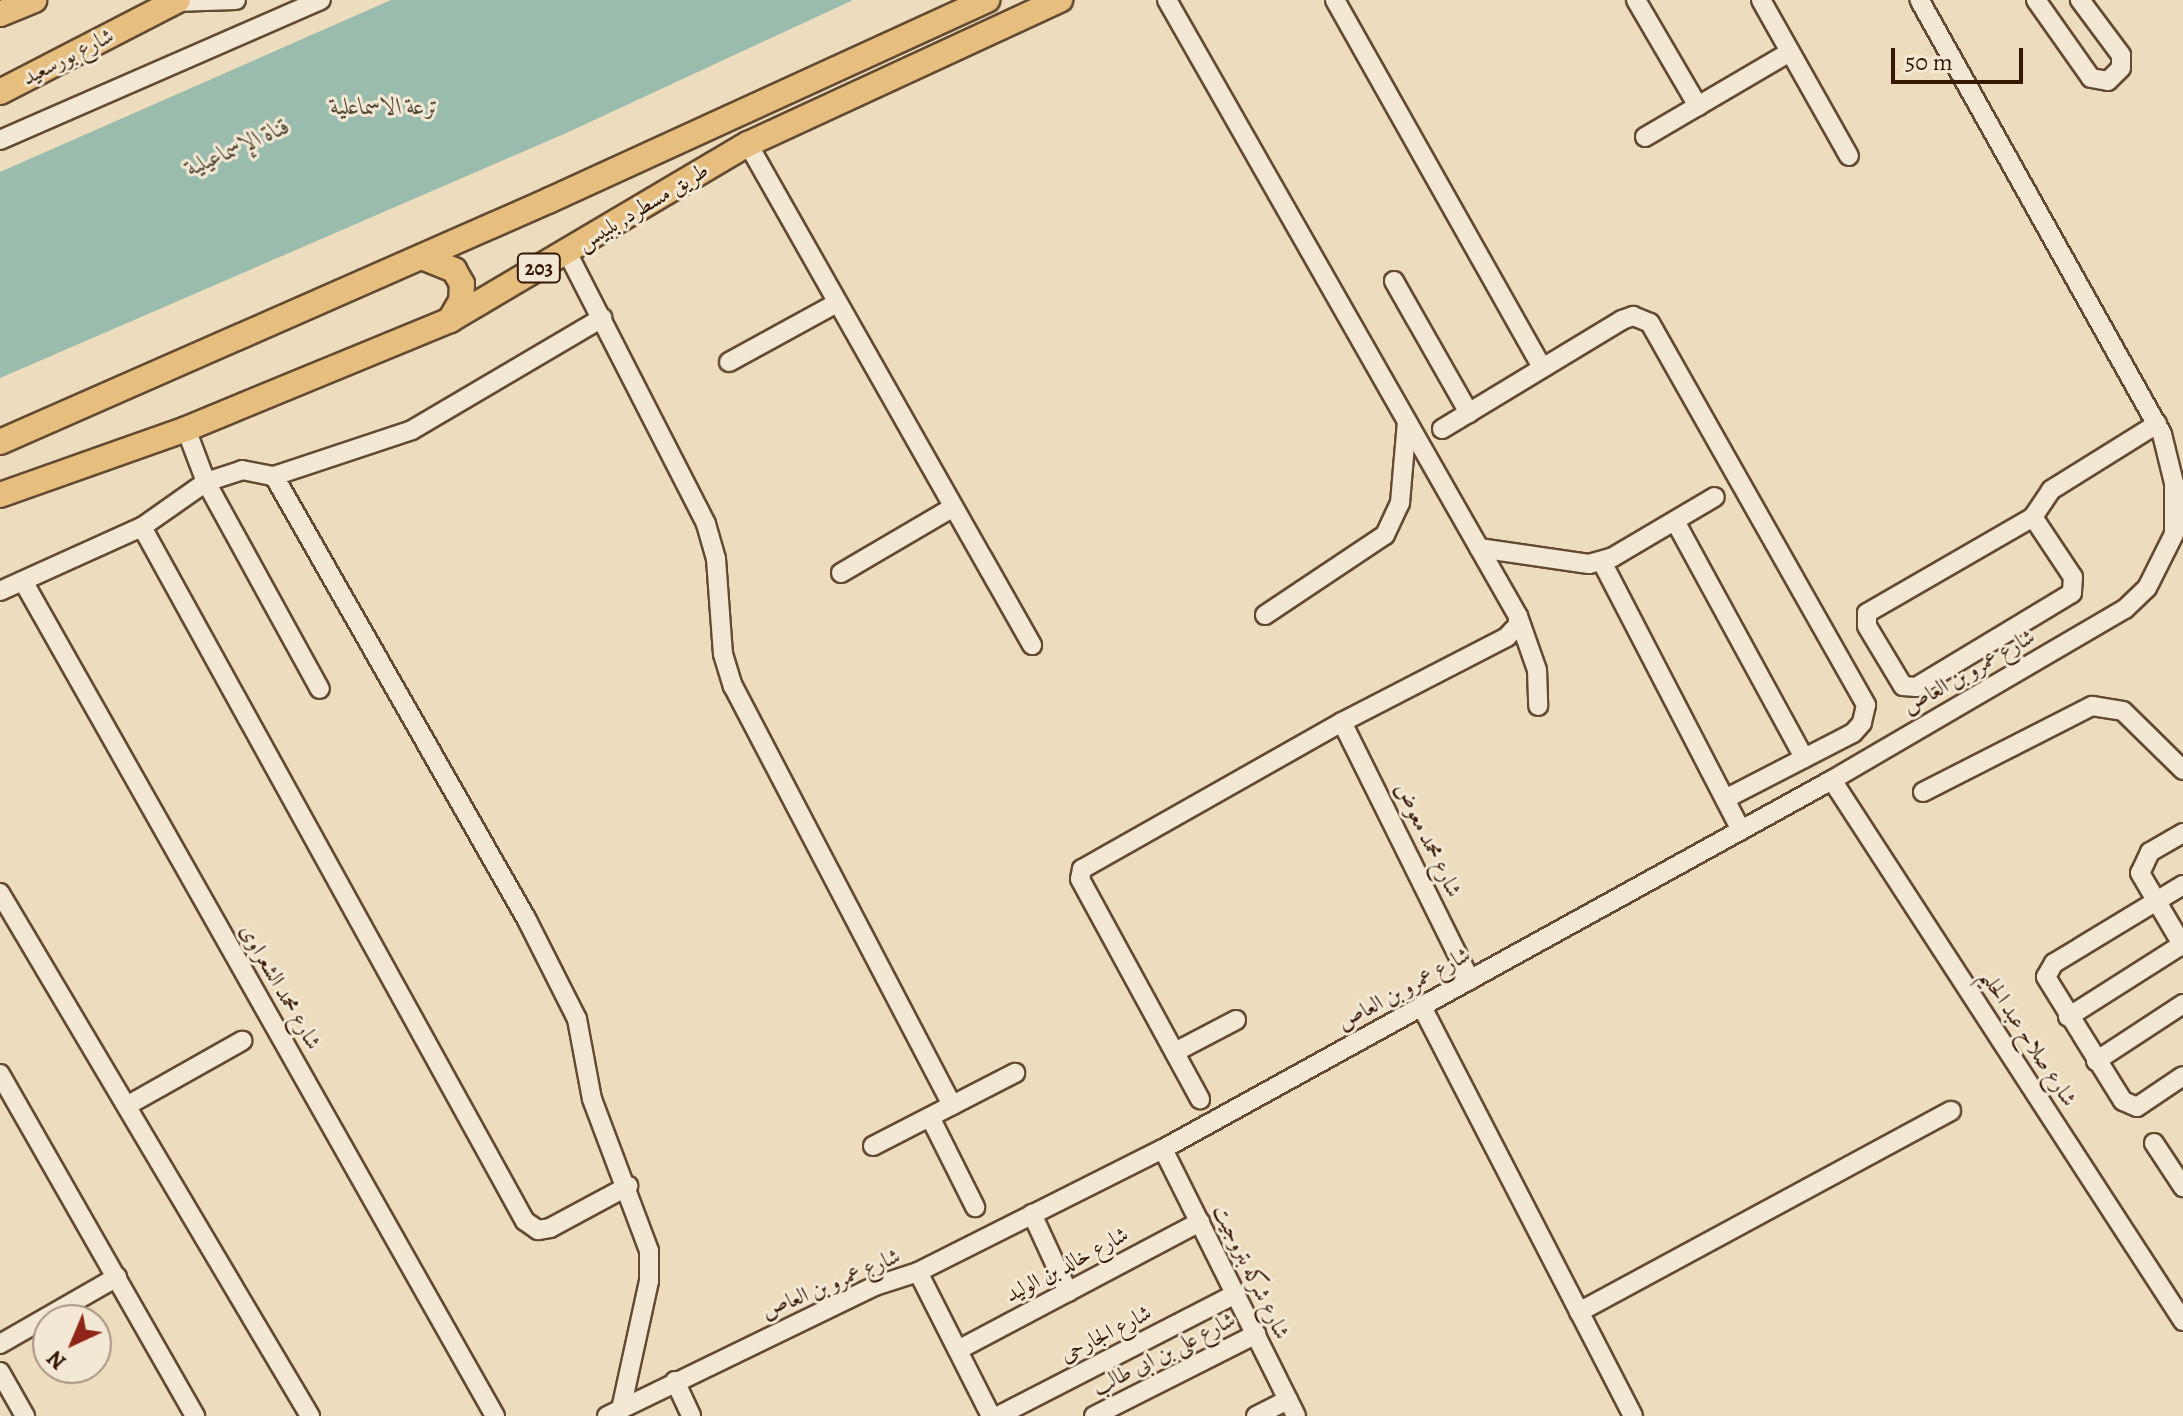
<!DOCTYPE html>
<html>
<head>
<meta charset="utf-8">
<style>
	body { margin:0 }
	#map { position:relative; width:2183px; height:1416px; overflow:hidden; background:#eddcbd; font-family:Alegreya,Amiri,serif }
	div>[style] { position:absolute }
	.water>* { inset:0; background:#9abcad }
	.roads { filter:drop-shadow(2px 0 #634a32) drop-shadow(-2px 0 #634a32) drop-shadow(0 2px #634a32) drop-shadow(0 -2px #634a32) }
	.minor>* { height:18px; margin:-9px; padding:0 9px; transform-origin:9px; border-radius:9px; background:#f3e8d4 }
	.major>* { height:24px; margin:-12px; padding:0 12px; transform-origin:12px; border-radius:12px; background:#e6be7e }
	span { translate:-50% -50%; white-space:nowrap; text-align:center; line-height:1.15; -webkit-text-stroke:6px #f3e8d4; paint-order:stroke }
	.shield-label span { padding:2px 6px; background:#f3e8d4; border:2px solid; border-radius:6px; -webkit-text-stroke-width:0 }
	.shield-label { font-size:20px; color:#351903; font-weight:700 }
	.street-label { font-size:22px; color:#351903 }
	.water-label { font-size:24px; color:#534a36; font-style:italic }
	.north { position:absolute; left:32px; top:1304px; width:80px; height:80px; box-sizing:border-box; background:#f3e8d4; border:2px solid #a79580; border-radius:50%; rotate:224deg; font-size:22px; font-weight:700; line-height:32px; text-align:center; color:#351903 }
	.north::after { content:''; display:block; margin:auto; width:28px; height:36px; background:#8f2418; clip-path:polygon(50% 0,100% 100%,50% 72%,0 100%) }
	.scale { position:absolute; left:1891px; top:48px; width:132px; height:36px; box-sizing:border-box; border:4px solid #351903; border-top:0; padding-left:10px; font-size:24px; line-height:28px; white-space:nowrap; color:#351903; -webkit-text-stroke:6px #f3e8d4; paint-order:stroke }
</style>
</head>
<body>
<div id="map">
	<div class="water">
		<i style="clip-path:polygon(391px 0,853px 0,564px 134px,0 378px,0 172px)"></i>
	</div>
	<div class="roads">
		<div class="minor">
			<i style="left:1167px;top:0;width:709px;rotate:60.33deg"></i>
			<i style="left:1518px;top:616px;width:9px;rotate:90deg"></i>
			<i style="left:1518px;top:625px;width:16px;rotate:133deg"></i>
			<i style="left:1507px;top:637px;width:186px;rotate:152.7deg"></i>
			<i style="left:1342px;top:722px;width:299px;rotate:150.5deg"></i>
			<i style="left:1082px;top:869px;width:10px;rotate:101deg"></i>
			<i style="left:1080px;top:879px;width:251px;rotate:61.4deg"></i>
			<i style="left:1335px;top:0;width:422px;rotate:60.6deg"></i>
			<i style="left:1636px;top:0;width:123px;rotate:59.7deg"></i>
			<i style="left:1761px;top:0;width:179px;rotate:60.6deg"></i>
			<i style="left:2036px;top:0;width:95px;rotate:54.8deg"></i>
			<i style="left:2091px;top:78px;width:17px;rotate:10deg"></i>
			<i style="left:2108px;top:81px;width:18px;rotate:-45deg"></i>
			<i style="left:2121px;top:68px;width:13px;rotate:-90deg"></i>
			<i style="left:2121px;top:55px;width:69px;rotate:-126.7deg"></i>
			<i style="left:174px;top:2px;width:62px;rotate:-1.8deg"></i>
			<i style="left:1645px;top:137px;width:168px;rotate:-30.4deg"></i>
			<i style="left:0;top:140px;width:350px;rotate:-23.6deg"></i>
			<i style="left:748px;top:144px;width:576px;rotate:60.45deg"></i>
			<i style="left:567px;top:252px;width:305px;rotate:62.9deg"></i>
			<i style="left:706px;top:524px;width:36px;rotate:74deg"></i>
			<i style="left:716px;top:559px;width:95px;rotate:85.8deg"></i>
			<i style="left:723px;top:654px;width:34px;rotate:73deg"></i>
			<i style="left:733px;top:686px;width:473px;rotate:62.4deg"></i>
			<i style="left:1394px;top:281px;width:152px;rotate:60.4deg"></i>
			<i style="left:729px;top:362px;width:121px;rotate:-28.7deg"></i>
			<i style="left:186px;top:429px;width:57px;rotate:69.3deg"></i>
			<i style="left:206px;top:482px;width:236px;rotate:61.2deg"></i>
			<i style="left:1442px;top:429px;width:210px;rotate:-31.2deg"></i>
			<i style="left:1622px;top:320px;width:12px;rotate:-20deg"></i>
			<i style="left:1633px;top:316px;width:18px;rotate:22deg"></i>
			<i style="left:1650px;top:323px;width:439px;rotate:60.5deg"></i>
			<i style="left:1866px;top:705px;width:18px;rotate:103deg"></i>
			<i style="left:1862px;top:723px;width:13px;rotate:132deg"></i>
			<i style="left:1853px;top:733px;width:144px;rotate:152.7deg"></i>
			<i style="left:274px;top:476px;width:145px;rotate:-18.4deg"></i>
			<i style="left:412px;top:430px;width:221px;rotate:-30.5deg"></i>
			<i style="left:2033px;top:517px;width:72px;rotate:56.3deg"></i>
			<i style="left:2073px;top:577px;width:16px;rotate:94deg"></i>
			<i style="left:2072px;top:593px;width:182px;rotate:148.9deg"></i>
			<i style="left:1916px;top:687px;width:13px;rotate:-176deg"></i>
			<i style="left:1903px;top:686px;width:70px;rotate:-121deg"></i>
			<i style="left:1867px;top:626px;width:13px;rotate:-90deg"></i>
			<i style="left:1867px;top:613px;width:192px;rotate:-30deg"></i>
			<i style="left:2033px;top:517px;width:32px;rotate:-56deg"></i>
			<i style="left:2051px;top:490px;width:125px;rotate:-31.9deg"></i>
			<i style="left:1675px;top:521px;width:270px;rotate:61.4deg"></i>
			<i style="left:142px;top:527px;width:793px;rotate:61.11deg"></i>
			<i style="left:525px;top:1221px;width:16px;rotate:35deg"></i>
			<i style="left:538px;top:1230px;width:12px;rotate:-9deg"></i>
			<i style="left:550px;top:1228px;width:89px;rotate:-28.3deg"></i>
			<i style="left:1479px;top:548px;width:111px;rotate:8.3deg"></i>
			<i style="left:1589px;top:564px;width:25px;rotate:-16deg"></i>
			<i style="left:1613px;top:557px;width:118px;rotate:-30.5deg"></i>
			<i style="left:1602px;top:562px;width:302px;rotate:62.6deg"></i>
			<i style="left:841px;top:573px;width:129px;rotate:-30.4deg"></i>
			<i style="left:23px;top:581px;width:959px;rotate:60.52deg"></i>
			<i style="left:0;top:591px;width:156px;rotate:-24.3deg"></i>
			<i style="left:142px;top:527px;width:78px;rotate:-35.1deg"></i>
			<i style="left:206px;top:482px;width:38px;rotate:-18deg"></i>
			<i style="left:242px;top:470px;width:33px;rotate:11deg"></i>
			<i style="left:274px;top:476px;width:511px;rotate:60.32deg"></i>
			<i style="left:527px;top:920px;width:111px;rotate:63.2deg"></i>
			<i style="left:577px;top:1019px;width:81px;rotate:79.4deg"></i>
			<i style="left:592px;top:1099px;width:162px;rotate:69.4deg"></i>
			<i style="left:649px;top:1251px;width:30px;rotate:90deg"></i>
			<i style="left:649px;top:1281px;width:131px;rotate:102.3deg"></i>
			<i style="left:1265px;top:615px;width:144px;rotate:-33.7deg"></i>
			<i style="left:1385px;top:535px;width:35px;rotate:-65deg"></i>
			<i style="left:1400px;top:503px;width:81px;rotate:-85.1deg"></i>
			<i style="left:1518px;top:616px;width:57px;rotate:70.6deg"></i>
			<i style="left:1537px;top:670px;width:36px;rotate:88deg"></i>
			<i style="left:1342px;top:722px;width:288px;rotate:63.6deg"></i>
			<i style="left:1832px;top:780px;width:645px;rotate:57.02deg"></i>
			<i style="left:1923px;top:792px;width:190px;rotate:-27deg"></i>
			<i style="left:2092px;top:706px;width:31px;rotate:9deg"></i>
			<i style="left:2123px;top:711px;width:84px;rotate:44.5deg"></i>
			<i style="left:2183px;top:833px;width:38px;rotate:150deg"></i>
			<i style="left:2150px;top:852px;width:23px;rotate:115deg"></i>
			<i style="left:2140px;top:873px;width:85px;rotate:59.5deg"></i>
			<i style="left:2183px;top:885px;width:151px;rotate:148.8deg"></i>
			<i style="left:2054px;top:963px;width:16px;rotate:120deg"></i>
			<i style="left:2046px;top:977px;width:146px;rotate:58.2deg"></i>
			<i style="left:2123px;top:1101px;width:15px;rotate:23deg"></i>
			<i style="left:2137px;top:1107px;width:55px;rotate:-34deg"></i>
			<i style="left:0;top:893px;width:608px;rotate:59.34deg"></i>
			<i style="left:1422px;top:1007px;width:460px;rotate:62.7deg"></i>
			<i style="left:2068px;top:1017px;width:136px;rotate:-32.4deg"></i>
			<i style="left:1175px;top:1052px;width:69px;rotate:-27.7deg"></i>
			<i style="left:2096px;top:1061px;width:104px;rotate:-33.2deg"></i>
			<i style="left:0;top:1074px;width:394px;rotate:60.3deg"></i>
			<i style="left:130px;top:1104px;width:129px;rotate:-29.4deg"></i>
			<i style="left:930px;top:1117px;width:101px;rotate:63.4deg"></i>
			<i style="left:2154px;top:1143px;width:53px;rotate:56.6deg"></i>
			<i style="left:873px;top:1146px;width:160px;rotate:-27.2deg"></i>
			<i style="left:1163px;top:1149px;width:298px;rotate:63.5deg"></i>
			<i style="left:1032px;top:1214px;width:86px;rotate:65.2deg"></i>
			<i style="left:918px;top:1272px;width:161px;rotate:63.1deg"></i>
			<i style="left:1579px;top:1312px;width:423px;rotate:-28.4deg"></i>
			<i style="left:0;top:1344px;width:135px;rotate:-29.8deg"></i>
			<i style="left:958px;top:1350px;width:274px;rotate:-27.9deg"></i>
			<i style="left:0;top:1372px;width:51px;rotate:60.4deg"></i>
			<i style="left:675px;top:1381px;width:38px;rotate:65deg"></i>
			<i style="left:607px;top:1416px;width:298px;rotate:-25.9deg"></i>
			<i style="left:875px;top:1286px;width:45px;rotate:-18deg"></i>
			<i style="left:918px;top:1272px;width:274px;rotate:-26.7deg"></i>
			<i style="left:1163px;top:1149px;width:764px;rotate:-28.88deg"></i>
			<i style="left:1832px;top:780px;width:339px;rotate:-30.3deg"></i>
			<i style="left:2125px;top:609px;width:30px;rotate:-44deg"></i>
			<i style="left:2147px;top:588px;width:60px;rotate:-63.4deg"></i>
			<i style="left:2174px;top:534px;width:51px;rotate:-90deg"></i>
			<i style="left:2174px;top:483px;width:50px;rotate:-103.8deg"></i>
			<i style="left:2162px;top:434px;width:497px;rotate:-119.2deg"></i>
			<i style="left:998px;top:1416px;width:267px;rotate:-27.2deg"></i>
			<i style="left:1094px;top:1416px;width:182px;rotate:-26.8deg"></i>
			<i style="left:1256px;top:1416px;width:36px;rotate:-27deg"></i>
		</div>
		<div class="major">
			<i style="left:0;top:14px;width:37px;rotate:-22deg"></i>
			<i style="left:0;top:92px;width:200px;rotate:-27.3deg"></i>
			<i style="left:422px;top:257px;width:35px;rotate:22deg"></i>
			<i style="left:454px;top:270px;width:16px;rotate:60deg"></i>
			<i style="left:462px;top:284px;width:17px;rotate:93deg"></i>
			<i style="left:461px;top:301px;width:22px;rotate:120deg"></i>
			<i style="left:0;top:442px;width:601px;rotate:-23.75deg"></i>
			<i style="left:550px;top:200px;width:481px;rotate:-24.6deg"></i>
			<i style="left:0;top:495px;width:197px;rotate:-19.5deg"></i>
			<i style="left:186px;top:429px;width:286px;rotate:-22.4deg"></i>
			<i style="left:450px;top:320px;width:346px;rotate:-30.6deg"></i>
			<i style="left:748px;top:144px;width:344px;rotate:-24.8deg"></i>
		</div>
	</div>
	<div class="shield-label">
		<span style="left:539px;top:268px">203</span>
	</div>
	<div class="street-label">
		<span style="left:68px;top:57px;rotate:-27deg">شارع بورسعيد</span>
		<span style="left:643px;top:207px;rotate:-31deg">طريق مسطرد, بلبيس</span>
		<span style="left:1969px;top:672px;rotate:-30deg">شارع عمرو بن العاص</span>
		<span style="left:1428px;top:840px;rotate:64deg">شارع محمد معوض</span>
		<span style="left:280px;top:987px;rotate:60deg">شارع محمد الشعراوى</span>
		<span style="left:1404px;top:989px;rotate:-29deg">شارع عمرو بن العاص</span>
		<span style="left:2028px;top:1038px;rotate:57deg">شارع صلاح عبد الحليم</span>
		<span style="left:1067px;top:1265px;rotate:-28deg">شارع خالد بن الوليد</span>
		<span style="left:1251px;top:1272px;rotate:64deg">شارع شركه بتروجيت</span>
		<span style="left:831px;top:1284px;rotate:-23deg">شارع عمرو بن العاص</span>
		<span style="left:1106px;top:1334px;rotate:-27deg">شارع الجارحى</span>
		<span style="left:1164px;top:1354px;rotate:-27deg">شارع على بن ابى طالب</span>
	</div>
	<div class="water-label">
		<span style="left:385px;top:107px">ترعة الاسماعلية</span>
		<span style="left:238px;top:147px;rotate:-24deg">قناة الإسماعيلية</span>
	</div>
	<div class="north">N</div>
	<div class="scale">50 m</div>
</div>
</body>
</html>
